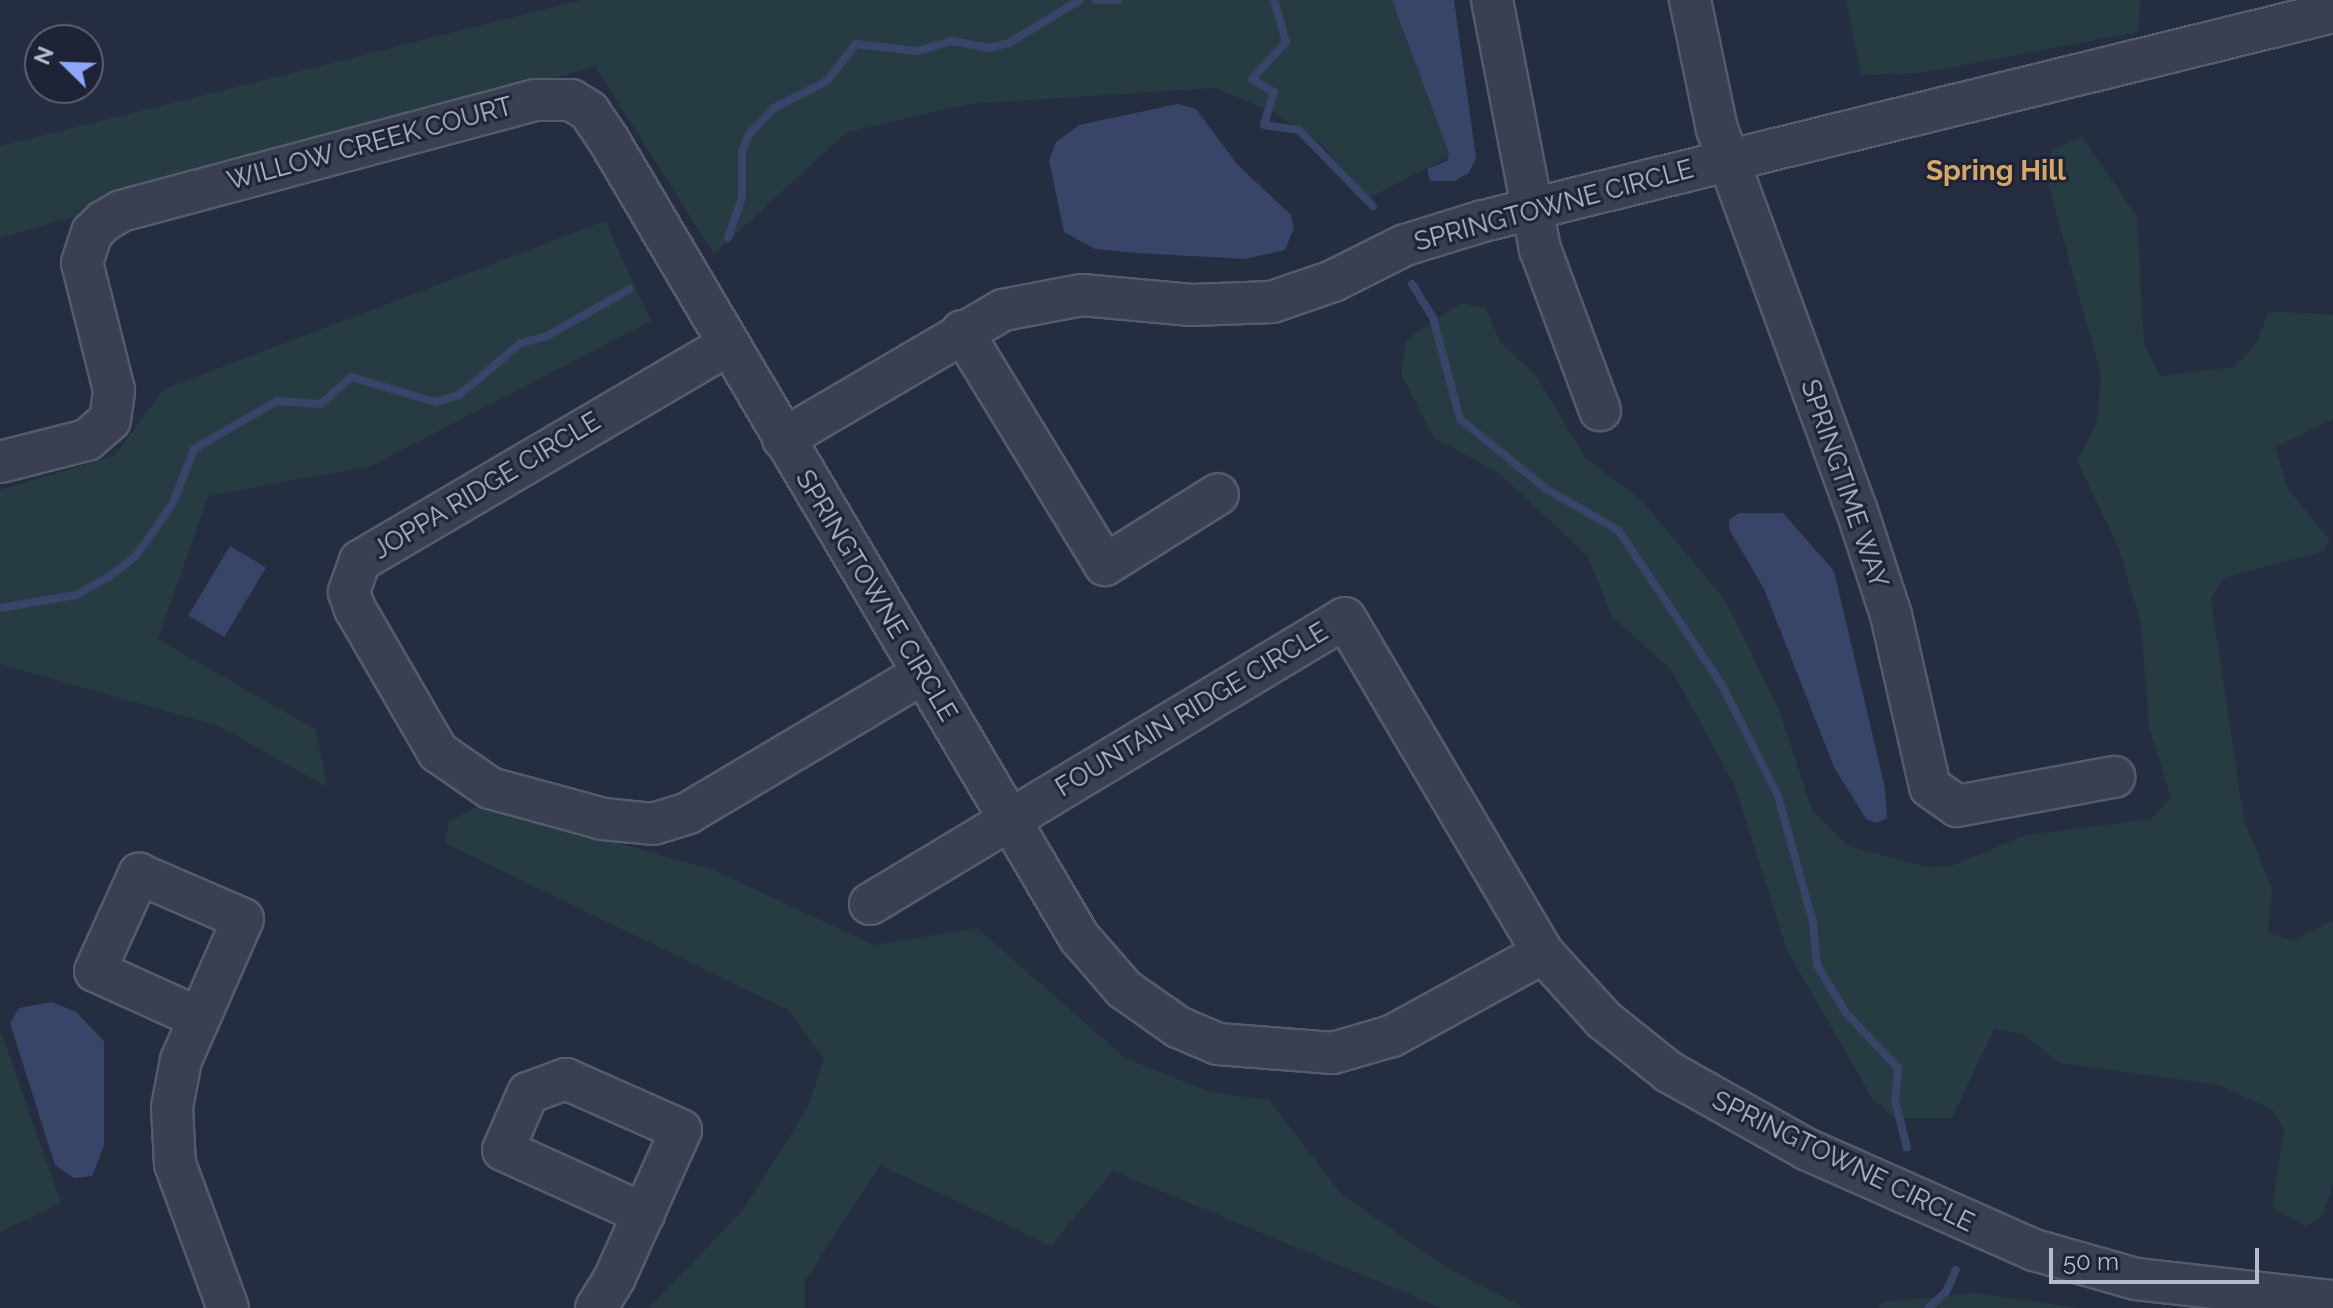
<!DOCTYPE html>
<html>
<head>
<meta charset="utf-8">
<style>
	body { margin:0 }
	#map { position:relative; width:2333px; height:1308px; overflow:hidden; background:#252d41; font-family:Raleway,sans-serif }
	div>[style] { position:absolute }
	.green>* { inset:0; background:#273b42 }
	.water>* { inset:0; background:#394568; transform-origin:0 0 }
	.stream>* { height:8px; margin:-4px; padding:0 4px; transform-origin:4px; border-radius:4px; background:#394568 }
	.roads { filter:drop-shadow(2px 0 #545b6b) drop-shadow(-2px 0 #545b6b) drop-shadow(0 2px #545b6b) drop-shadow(0 -2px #545b6b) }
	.minor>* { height:40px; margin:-20px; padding:0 20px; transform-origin:20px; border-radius:20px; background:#3a4051 }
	span { translate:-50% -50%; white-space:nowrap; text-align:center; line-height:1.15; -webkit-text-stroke:6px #1e2436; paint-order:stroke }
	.street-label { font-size:26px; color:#b6bbcb }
	.neighbourhood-label { font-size:28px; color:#d7a865; font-weight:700 }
	.north { position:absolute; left:24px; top:24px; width:80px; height:80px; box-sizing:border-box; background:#1e2436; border:2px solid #5b6072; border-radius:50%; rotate:293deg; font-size:22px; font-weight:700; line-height:32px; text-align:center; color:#b6bbcb }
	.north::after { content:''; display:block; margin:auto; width:28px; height:36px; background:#8da6f9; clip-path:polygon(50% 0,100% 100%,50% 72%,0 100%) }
	.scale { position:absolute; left:2049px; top:1248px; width:210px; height:36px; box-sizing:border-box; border:4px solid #b6bbcb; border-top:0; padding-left:10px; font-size:24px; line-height:28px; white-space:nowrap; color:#b6bbcb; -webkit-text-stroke:6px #1e2436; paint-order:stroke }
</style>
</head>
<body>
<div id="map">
	<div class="green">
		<i style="clip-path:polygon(583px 0,1433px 0,1460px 151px,1363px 201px,1325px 147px,1275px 113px,1215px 88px,969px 104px,847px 132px,714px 254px,595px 66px,0 238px,0 146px)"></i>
		<i style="clip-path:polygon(1846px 0,2140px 0,2138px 32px,1922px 73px,1861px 75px)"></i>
		<i style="clip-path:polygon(2082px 136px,2137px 217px,2144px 344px,2160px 376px,2234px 367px,2256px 344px,2269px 311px,2333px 315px,2333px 419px,2275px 447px,2288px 489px,2329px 539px,2324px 551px,2224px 578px,2211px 599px,2244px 820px,2272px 889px,2268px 932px,2291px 941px,2333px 921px,2333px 1185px,2322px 1217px,2305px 1226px,2272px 1208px,2284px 1130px,2273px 1110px,2219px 1085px,2060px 1063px,2022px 1034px,1994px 1029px,1952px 1118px,1894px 1118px,1872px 1098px,1787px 950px,1735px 786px,1672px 671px,1612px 616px,1588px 557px,1566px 535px,1496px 471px,1434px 438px,1401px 374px,1406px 340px,1461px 303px,1486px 309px,1500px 342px,1536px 375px,1585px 457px,1641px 500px,1725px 600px,1779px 710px,1812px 810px,1848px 846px,1927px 867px,1951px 866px,2026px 835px,2151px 819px,2171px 798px,2149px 727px,2141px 623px,2118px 546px,2077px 461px,2097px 422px,2101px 375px,2047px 180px,2051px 151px)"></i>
		<i style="clip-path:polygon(605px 221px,651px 321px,371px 466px,208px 496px,158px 639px,316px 730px,327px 787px,219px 726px,0 664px,0 490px,114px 456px,164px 389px)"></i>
		<i style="clip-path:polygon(481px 804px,713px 870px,874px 945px,977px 928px,1125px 1058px,1210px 1092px,1269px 1100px,1342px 1195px,1451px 1270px,1525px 1308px,1442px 1308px,1113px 1171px,1051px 1246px,880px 1165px,805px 1281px,805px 1308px,649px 1308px,743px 1210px,808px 1107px,824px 1059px,788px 1010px,445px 843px,449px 822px)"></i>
		<i style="clip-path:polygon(0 1029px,61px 1203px,0 1232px)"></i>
		<i style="clip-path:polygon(1976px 1293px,2079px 1308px,1878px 1308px,1882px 1302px)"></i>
	</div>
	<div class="water">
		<i style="clip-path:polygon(1392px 0,1454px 0,1476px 158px,1469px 173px,1454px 181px,1430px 181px,1427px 169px,1447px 161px,1449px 153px)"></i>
		<i style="clip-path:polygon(1178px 104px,1196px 109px,1237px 164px,1291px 215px,1294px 228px,1285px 250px,1245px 259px,1137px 253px,1095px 249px,1064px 232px,1049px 160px,1056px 142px,1079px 125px)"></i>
		<i style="clip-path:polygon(1739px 513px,1783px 513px,1834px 571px,1885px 788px,1887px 818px,1877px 823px,1866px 819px,1834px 767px,1764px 589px,1729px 529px,1729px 520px)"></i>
		<i style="left:230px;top:546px;width:42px;height:81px;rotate:31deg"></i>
		<i style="clip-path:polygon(52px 1002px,76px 1012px,104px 1041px,104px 1146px,92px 1176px,74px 1178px,55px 1165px,10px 1023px,19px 1008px)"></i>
	</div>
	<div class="stream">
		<i style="left:1096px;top:0;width:22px"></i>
		<i style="left:1274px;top:0;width:44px;rotate:74.1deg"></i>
		<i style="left:1286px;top:42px;width:50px;rotate:132.6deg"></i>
		<i style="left:1252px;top:79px;width:26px;rotate:31deg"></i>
		<i style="left:1274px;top:92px;width:34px;rotate:107deg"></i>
		<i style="left:1264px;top:125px;width:35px;rotate:8deg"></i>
		<i style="left:1299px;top:130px;width:106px;rotate:45.8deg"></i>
		<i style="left:728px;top:238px;width:43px;rotate:-71.1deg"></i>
		<i style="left:742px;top:197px;width:45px;rotate:-90deg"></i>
		<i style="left:742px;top:152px;width:19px;rotate:-69deg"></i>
		<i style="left:749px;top:134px;width:36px;rotate:-46deg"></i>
		<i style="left:774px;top:108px;width:59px;rotate:-27deg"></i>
		<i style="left:827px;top:81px;width:47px;rotate:-51.9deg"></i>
		<i style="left:856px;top:44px;width:61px;rotate:6.5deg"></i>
		<i style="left:917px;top:51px;width:35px;rotate:-16deg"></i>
		<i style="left:951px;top:41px;width:39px;rotate:10deg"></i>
		<i style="left:989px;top:48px;width:21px;rotate:-14deg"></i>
		<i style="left:1009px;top:43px;width:83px;rotate:-31.2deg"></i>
		<i style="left:1412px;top:284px;width:40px;rotate:58deg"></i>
		<i style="left:1433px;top:318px;width:105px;rotate:75deg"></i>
		<i style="left:1460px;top:419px;width:111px;rotate:39.1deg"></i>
		<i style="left:1546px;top:489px;width:83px;rotate:29.7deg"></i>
		<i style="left:1618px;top:530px;width:189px;rotate:56.2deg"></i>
		<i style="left:1723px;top:687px;width:122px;rotate:63.2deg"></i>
		<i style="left:1778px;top:796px;width:131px;rotate:74.5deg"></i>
		<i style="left:1813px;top:922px;width:43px;rotate:84.7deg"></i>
		<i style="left:1817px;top:965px;width:56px;rotate:58.9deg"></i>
		<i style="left:1846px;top:1013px;width:76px;rotate:46.6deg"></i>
		<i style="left:1898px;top:1068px;width:32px;rotate:95deg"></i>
		<i style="left:1895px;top:1100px;width:49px;rotate:76deg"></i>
		<i style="left:0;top:608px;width:77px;rotate:-9.7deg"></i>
		<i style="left:76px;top:595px;width:38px;rotate:-29deg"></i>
		<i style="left:109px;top:577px;width:33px;rotate:-38deg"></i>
		<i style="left:135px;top:557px;width:66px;rotate:-54.9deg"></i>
		<i style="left:173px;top:503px;width:58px;rotate:-68.7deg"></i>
		<i style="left:194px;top:449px;width:96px;rotate:-30deg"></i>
		<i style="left:277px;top:401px;width:44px;rotate:3.9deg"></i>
		<i style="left:321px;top:404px;width:40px;rotate:-42deg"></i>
		<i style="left:351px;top:377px;width:88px;rotate:16.6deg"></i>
		<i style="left:435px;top:402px;width:25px;rotate:-16deg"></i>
		<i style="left:459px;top:395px;width:81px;rotate:-40deg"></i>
		<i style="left:521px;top:343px;width:27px;rotate:-15deg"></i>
		<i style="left:547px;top:336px;width:95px;rotate:-29.5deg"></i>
		<i style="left:1928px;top:1308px;width:24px;rotate:-42deg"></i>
		<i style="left:1946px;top:1292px;width:24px;rotate:-66deg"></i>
	</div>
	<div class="roads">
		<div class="minor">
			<i style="left:1492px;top:0;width:254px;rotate:79.1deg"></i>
			<i style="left:1540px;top:249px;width:172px;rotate:69.6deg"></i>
			<i style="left:1690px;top:0;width:132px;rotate:78.2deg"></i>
			<i style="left:1717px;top:129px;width:404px;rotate:69.9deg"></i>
			<i style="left:1856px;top:508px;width:113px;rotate:71.9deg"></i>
			<i style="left:1891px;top:615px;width:176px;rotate:77.2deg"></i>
			<i style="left:1930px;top:787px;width:33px;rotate:35deg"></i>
			<i style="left:1957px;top:806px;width:160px;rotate:-10.5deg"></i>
			<i style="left:962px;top:331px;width:274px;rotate:58.6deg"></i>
			<i style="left:1105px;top:565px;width:133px;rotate:-32.1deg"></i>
			<i style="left:728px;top:345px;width:427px;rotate:149.6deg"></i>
			<i style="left:360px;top:561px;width:33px;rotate:110deg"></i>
			<i style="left:349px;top:592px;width:18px;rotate:71deg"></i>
			<i style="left:355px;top:609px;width:165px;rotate:59.9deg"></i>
			<i style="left:438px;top:752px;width:63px;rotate:34.7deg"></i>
			<i style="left:490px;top:788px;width:117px;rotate:15.3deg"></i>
			<i style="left:603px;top:819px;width:50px;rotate:5.7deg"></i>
			<i style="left:653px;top:824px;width:37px;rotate:-17deg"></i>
			<i style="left:688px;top:813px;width:272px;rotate:-30.7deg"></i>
			<i style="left:783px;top:439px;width:255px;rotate:-30.4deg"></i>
			<i style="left:1003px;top:310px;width:80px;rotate:-10.8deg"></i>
			<i style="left:1082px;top:295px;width:110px;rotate:5.2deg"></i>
			<i style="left:1192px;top:305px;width:80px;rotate:-2.1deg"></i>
			<i style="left:1272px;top:302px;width:65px;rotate:-19deg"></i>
			<i style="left:1333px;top:281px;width:80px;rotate:-26.6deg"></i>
			<i style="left:1405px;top:245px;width:82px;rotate:-17.1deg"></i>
			<i style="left:1483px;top:221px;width:875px;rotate:-13.81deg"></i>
			<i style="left:0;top:462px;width:90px;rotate:-14.2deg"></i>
			<i style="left:87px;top:440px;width:30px;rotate:-41deg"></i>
			<i style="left:110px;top:420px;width:30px;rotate:-82deg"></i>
			<i style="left:114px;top:390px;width:131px;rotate:-104.1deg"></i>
			<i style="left:82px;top:263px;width:32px;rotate:-72deg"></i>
			<i style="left:92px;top:233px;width:17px;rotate:-45deg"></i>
			<i style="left:104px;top:221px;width:20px;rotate:-30deg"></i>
			<i style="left:121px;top:211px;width:429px;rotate:-15deg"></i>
			<i style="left:535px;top:100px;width:36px"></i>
			<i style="left:571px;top:100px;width:21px;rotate:31deg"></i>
			<i style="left:589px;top:111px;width:34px;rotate:56deg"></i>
			<i style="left:608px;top:139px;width:927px;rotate:59.45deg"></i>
			<i style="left:1079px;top:937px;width:69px;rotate:49.1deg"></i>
			<i style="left:1124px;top:989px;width:66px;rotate:35.1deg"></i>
			<i style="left:1178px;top:1027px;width:43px;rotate:23deg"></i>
			<i style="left:1218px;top:1044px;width:115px;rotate:4.5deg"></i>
			<i style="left:1333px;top:1053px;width:61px;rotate:-16.1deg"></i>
			<i style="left:1392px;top:1036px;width:172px;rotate:-28.8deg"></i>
			<i style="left:870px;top:904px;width:554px;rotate:-31.05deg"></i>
			<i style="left:1345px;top:618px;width:389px;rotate:59.4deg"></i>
			<i style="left:1543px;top:953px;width:91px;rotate:47.7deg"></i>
			<i style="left:1604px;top:1020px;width:83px;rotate:38.7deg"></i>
			<i style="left:1669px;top:1072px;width:157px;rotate:29.3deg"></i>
			<i style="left:1806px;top:1149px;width:249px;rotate:23.9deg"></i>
			<i style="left:2034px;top:1250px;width:106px;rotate:15.9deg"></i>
			<i style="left:2136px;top:1279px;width:198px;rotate:6.4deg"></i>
			<i style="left:199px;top:1018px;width:114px;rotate:-155.7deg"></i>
			<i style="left:95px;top:971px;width:107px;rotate:-65.6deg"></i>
			<i style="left:139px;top:874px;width:113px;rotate:23.4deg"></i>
			<i style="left:243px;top:919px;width:154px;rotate:113.7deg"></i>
			<i style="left:181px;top:1060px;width:48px;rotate:100.8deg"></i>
			<i style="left:172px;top:1107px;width:57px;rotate:87deg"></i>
			<i style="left:175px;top:1164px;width:153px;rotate:69.8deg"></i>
			<i style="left:596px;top:1308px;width:36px;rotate:-58deg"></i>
			<i style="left:615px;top:1277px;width:161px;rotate:-65.8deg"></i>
			<i style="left:681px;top:1130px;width:126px;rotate:-156.1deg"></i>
			<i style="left:566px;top:1079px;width:40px;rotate:159.8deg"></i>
			<i style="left:528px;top:1093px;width:62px;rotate:113.7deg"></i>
			<i style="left:503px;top:1150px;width:155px;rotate:24.4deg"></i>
		</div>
	</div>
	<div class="street-label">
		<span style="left:370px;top:144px;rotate:-15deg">WILLOW CREEK COURT</span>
		<span style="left:1554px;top:206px;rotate:-15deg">SPRINGTOWNE CIRCLE</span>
		<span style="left:1844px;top:484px;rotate:71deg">SPRINGTIME WAY</span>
		<span style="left:487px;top:486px;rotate:-31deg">JOPPA RIDGE CIRCLE</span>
		<span style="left:876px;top:596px;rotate:59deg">SPRINGTOWNE CIRCLE</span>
		<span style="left:1192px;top:710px;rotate:-31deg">FOUNTAIN RIDGE CIRCLE</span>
		<span style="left:1843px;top:1162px;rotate:26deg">SPRINGTOWNE CIRCLE</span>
	</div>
	<div class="neighbourhood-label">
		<span style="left:1996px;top:171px">Spring Hill</span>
	</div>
	<div class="north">N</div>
	<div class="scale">50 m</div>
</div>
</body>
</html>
